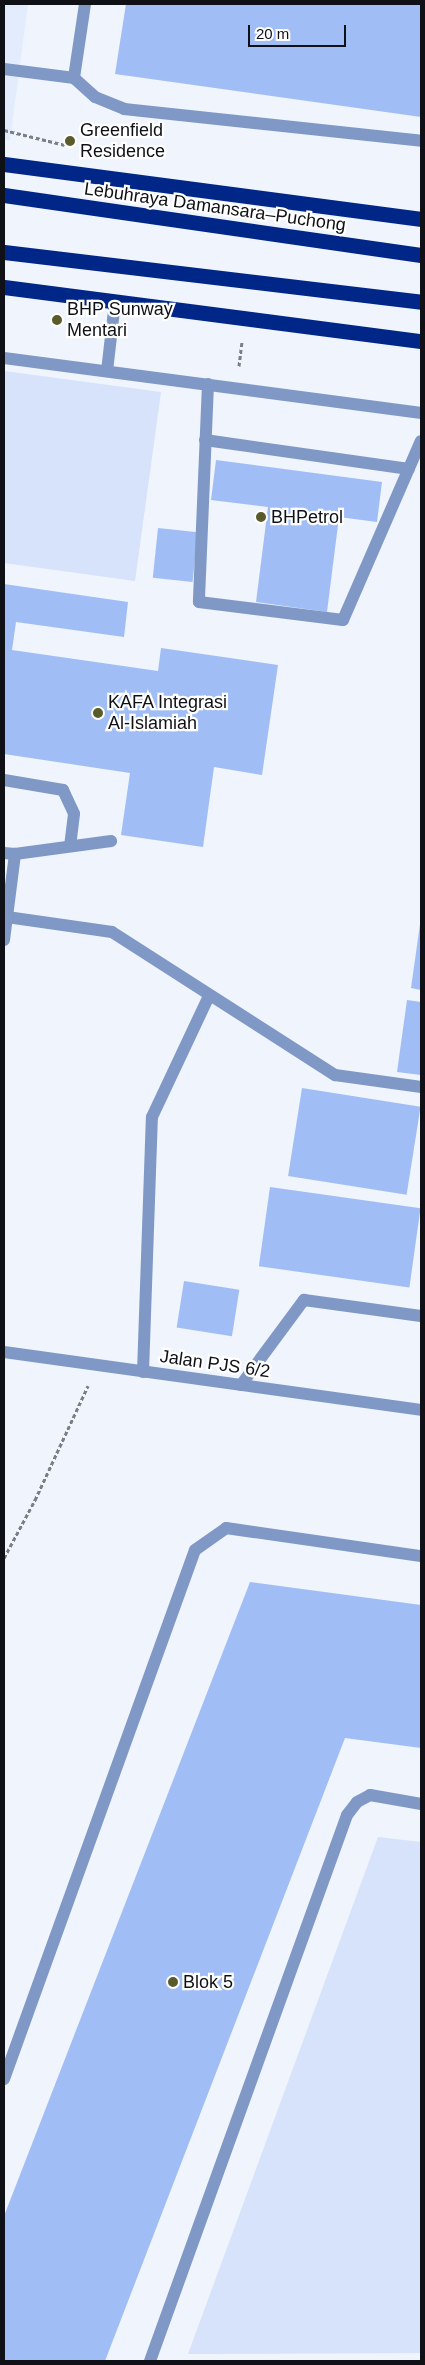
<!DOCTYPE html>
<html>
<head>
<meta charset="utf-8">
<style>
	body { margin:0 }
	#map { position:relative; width:425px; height:2365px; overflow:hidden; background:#eff4fd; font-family:Helvetica,sans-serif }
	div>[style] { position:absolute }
	.built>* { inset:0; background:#e2ecfd }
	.green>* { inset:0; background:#d6e3fb }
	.building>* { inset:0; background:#a0bef5; transform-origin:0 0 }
	.path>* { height:3px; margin-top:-1.5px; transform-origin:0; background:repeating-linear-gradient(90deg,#7b7e85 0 4px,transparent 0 6.5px) }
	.minor>* { height:12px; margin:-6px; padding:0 6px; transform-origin:6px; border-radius:6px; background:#7f98c6 }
	.highway>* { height:15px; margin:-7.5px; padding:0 7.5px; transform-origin:7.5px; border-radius:7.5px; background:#002687 }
	.dots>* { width:14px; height:14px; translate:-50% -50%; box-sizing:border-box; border:2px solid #fff; border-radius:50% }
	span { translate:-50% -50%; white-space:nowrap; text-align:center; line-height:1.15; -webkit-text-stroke:4.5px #fff; paint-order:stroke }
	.poi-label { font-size:18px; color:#0f1116 }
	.left { translate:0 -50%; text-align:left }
	.street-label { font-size:18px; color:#0f1116 }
	.frame { position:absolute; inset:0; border:5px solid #0f1116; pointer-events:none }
	.scale { position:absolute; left:248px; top:25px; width:98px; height:22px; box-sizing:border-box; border:2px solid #0f1116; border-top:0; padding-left:6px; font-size:15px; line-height:18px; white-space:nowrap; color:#0f1116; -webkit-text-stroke:4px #fff; paint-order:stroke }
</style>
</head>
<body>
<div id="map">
	<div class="built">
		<i style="clip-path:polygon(4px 4px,28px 4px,10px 140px,4px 140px)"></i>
	</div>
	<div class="green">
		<i style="clip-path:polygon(4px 371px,161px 392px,135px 581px,4px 563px)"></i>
		<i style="clip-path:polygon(378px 1837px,421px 1842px,421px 2353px,188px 2354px)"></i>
	</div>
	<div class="building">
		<i style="clip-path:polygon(126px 4px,421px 4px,421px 117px,115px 74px)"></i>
		<i style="clip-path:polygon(216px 460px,382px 482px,377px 522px,339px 517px,327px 612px,256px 602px,268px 507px,211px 500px)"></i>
		<i style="left:158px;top:528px;width:40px;height:50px;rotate:6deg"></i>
		<i style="clip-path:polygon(4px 584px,128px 602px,124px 637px,16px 622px,12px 650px,158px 671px,161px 648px,278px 665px,262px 775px,214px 767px,203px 847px,121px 835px,130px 773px,4px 754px)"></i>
		<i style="clip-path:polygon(420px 924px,421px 924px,421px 990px,411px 988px)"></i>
		<i style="clip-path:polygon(407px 1000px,421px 1002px,421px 1075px,397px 1072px)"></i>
		<i style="left:302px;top:1088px;width:120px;height:89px;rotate:9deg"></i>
		<i style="left:270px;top:1187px;width:152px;height:80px;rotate:8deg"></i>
		<i style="left:184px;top:1281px;width:56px;height:47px;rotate:9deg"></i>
		<i style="clip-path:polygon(250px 1582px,421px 1605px,421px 1748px,345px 1738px,105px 2361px,4px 2361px,4px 2216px)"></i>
	</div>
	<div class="path">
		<i style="left:4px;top:130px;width:63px;rotate:13.8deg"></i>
		<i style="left:239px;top:366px;width:24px;rotate:-83deg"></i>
		<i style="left:4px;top:1558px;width:66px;rotate:-61.9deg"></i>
		<i style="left:35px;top:1500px;width:126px;rotate:-65.1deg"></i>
	</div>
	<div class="minor">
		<i style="left:85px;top:4px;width:75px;rotate:98.5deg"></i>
		<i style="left:74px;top:78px;width:28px;rotate:42deg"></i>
		<i style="left:95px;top:97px;width:31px;rotate:22deg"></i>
		<i style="left:124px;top:109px;width:299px;rotate:6.1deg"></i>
		<i style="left:4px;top:69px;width:71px;rotate:7.3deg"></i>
		<i style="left:4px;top:358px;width:421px;rotate:7.5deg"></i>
		<i style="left:107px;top:371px;width:69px;rotate:-83.4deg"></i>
		<i style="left:208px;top:384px;width:218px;rotate:92.4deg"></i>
		<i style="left:199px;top:602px;width:145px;rotate:7.1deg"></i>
		<i style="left:343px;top:620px;width:195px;rotate:-66.5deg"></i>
		<i style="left:205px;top:440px;width:206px;rotate:8.1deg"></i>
		<i style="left:4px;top:780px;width:60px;rotate:9.6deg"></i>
		<i style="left:63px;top:790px;width:26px;rotate:65deg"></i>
		<i style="left:74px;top:814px;width:32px;rotate:97deg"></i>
		<i style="left:4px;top:853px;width:11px;rotate:5deg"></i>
		<i style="left:15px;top:854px;width:97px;rotate:-7.7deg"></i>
		<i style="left:7px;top:917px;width:106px;rotate:8.1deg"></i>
		<i style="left:112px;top:932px;width:265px;rotate:32.7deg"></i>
		<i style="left:335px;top:1075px;width:87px;rotate:7.9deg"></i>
		<i style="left:4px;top:940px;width:87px;rotate:-82.7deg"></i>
		<i style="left:4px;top:1352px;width:421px;rotate:7.9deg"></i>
		<i style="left:143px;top:1372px;width:255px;rotate:-88deg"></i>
		<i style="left:152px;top:1117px;width:134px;rotate:-64.8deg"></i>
		<i style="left:241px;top:1385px;width:106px;rotate:-53.5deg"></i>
		<i style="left:304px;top:1300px;width:118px;rotate:7.8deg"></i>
		<i style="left:4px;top:2079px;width:562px;rotate:-70.15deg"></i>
		<i style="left:195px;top:1550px;width:38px;rotate:-35deg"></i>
		<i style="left:226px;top:1528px;width:197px;rotate:8.2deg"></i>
		<i style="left:150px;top:2361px;width:580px;rotate:-70.16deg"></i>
		<i style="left:347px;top:1815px;width:16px;rotate:-52deg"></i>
		<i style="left:357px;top:1802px;width:15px;rotate:-28deg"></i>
		<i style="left:370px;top:1795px;width:52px;rotate:10deg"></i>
	</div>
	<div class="highway">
		<i style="left:4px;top:164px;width:421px;rotate:7.5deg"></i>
		<i style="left:4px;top:195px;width:421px;rotate:8.2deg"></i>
		<i style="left:4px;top:252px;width:420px;rotate:6.8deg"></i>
		<i style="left:4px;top:287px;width:420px;rotate:7.4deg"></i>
	</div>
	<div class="dots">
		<i style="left:70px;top:141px;background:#595c2a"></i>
		<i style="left:57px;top:320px;background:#595c2a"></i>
		<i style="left:261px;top:517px;background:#595c2a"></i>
		<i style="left:98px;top:713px;background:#595c2a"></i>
		<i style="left:173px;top:1982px;background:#595c2a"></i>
	</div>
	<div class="poi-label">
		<span class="left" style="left:80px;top:141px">Greenfield<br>Residence</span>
		<span class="left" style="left:67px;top:320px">BHP Sunway<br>Mentari</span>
		<span class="left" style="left:271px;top:517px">BHPetrol</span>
		<span class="left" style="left:108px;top:713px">KAFA Integrasi<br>Al-Islamiah</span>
		<span class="left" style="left:183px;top:1982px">Blok 5</span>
	</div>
	<div class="street-label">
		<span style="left:215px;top:207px;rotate:8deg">Lebuhraya Damansara–Puchong</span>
		<span style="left:215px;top:1364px;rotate:8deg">Jalan PJS 6/2</span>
	</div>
	<div class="frame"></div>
	<div class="scale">20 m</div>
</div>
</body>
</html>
